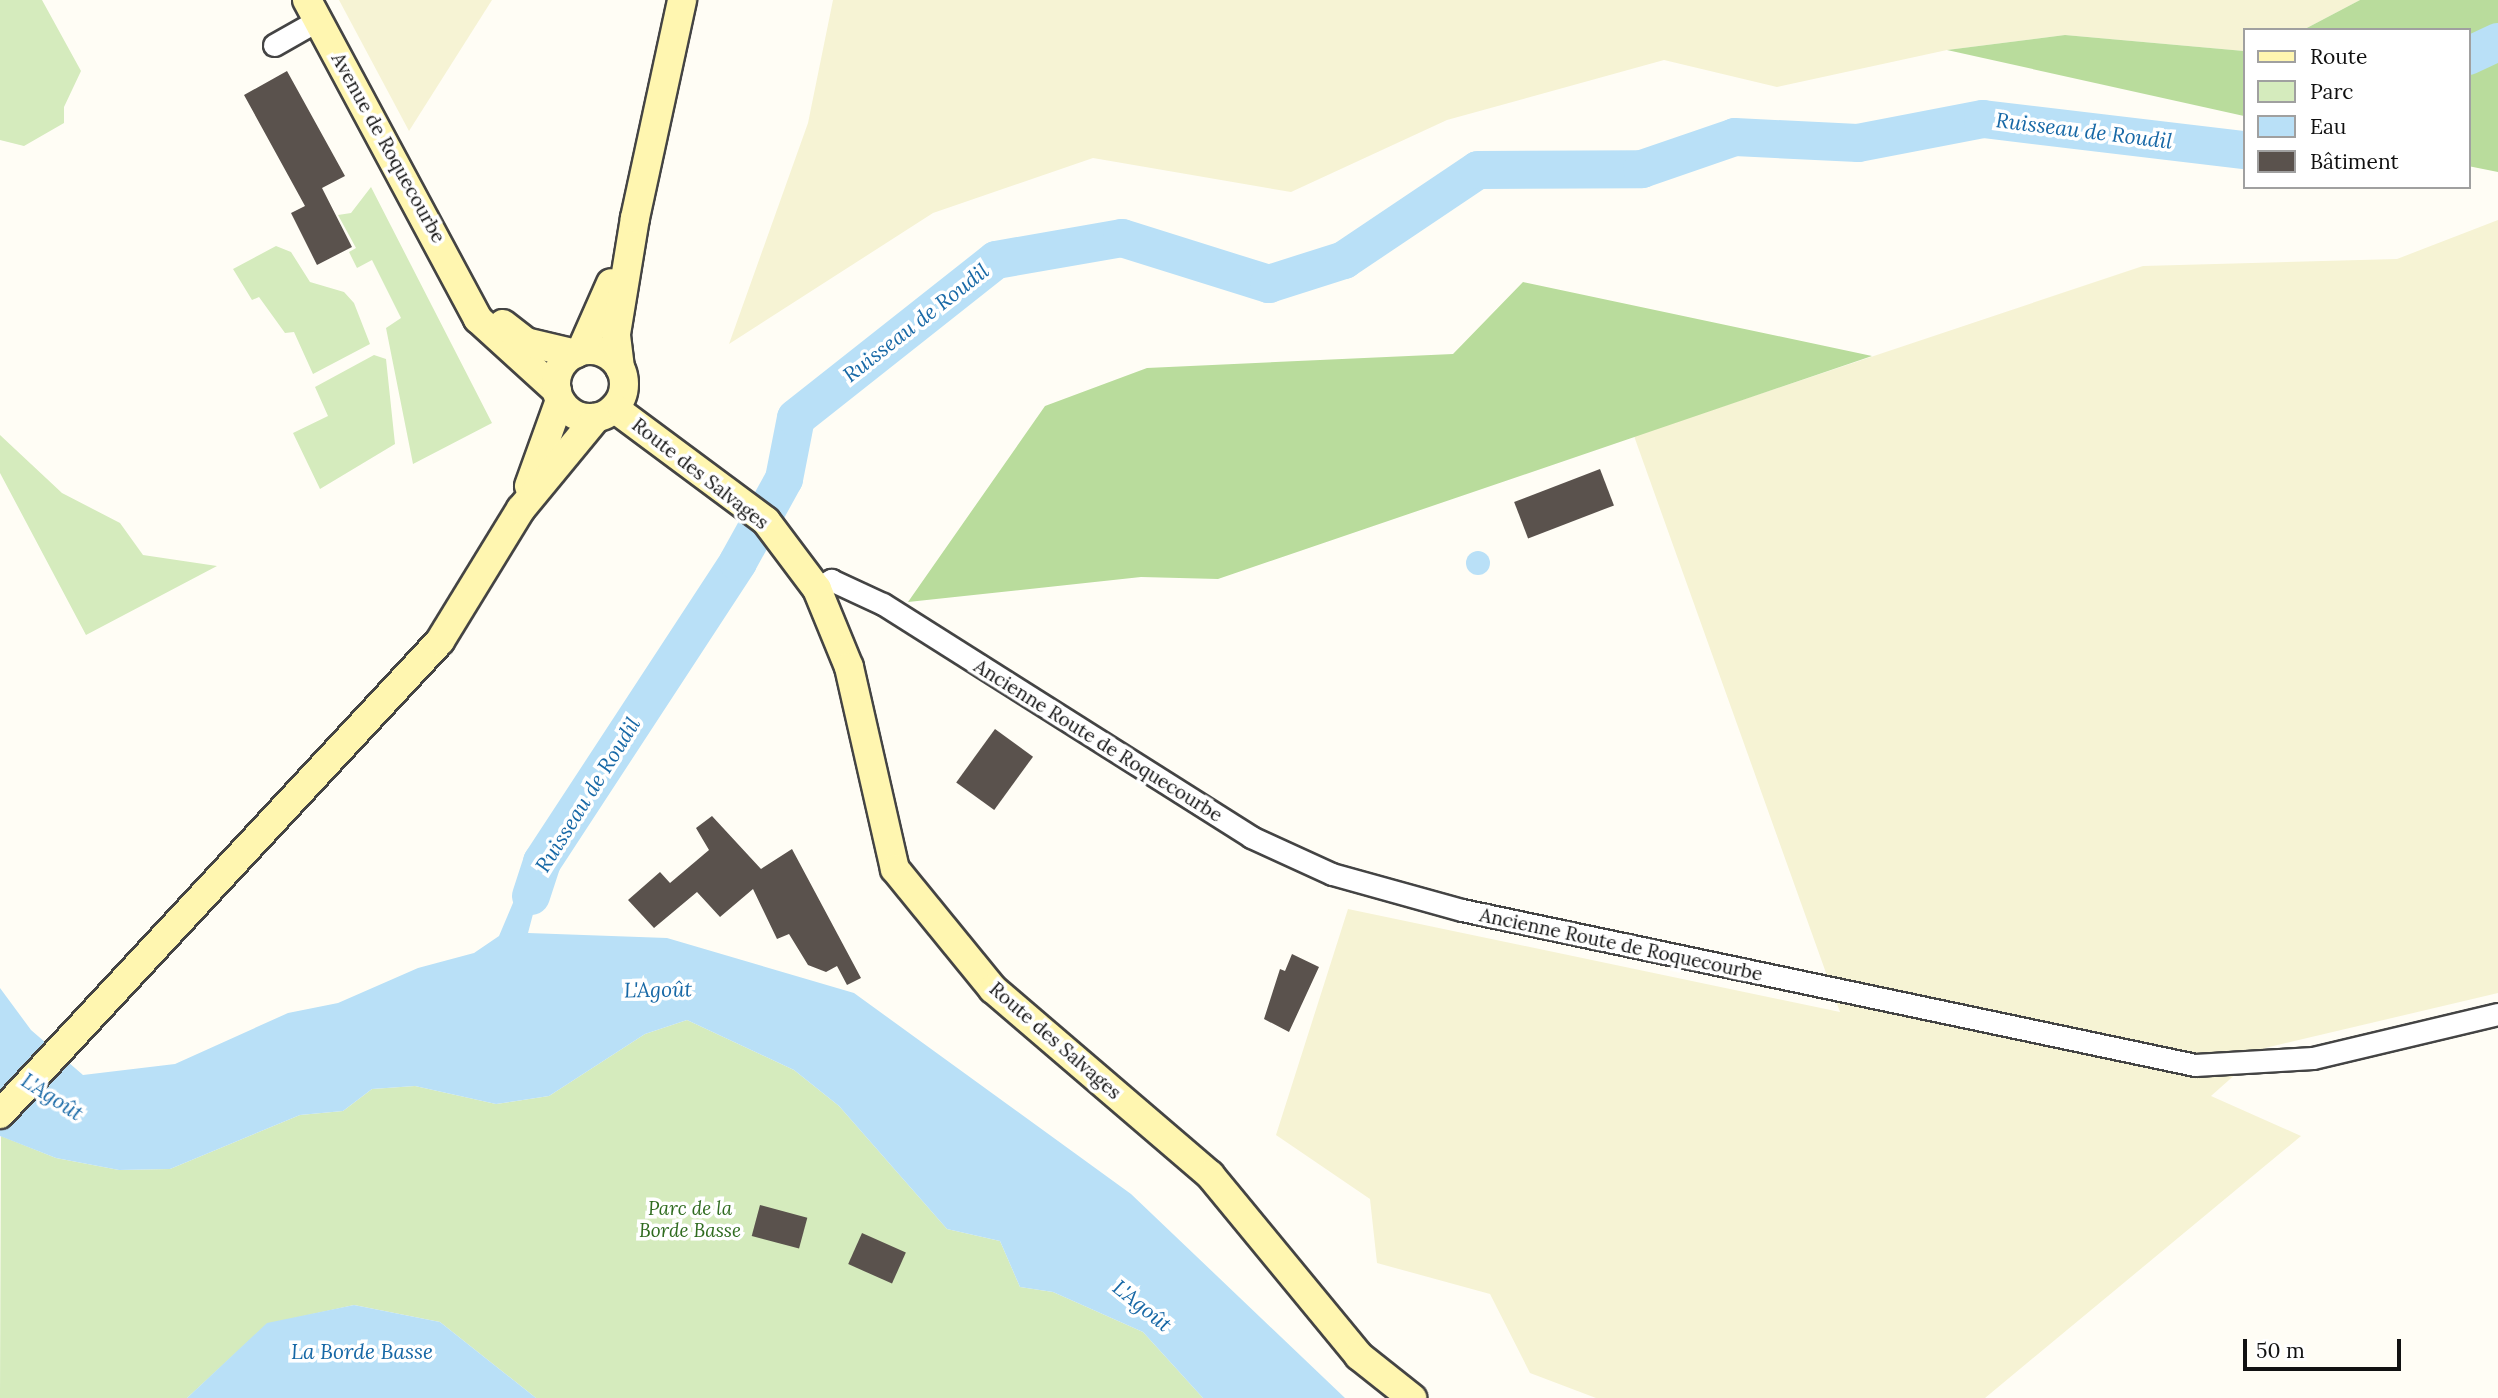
<!DOCTYPE html>
<html>
<head>
<meta charset="utf-8">
<style>
	body { margin:0 }
	#map { position:relative; width:2498px; height:1398px; overflow:hidden; background:#fffdf5; font-family:Lora,serif }
	div>[style] { position:absolute }
	.farmland>* { inset:0; background:#f6f3d4 }
	.green>* { inset:0; background:#d5ebbd }
	.forest>* { inset:0; background:#b9dc9c }
	.water>* { inset:0; background:#b9e0f7 }
	.round { border-radius:50% }
	.river>* { height:38px; margin:-19px; padding:0 19px; transform-origin:19px; border-radius:19px; background:#b9e0f7 }
	.building>* { inset:0; background:#5a524d; transform-origin:0 0 }
	.roads { filter:drop-shadow(2px 0 #444) drop-shadow(-2px 0 #444) drop-shadow(0 2px #444) drop-shadow(0 -2px #444) }
	.minor>* { height:21px; margin:-10.5px; padding:0 10.5px; transform-origin:10.5px; border-radius:10.5px; background:#fff }
	.secondary>* { height:28px; margin:-14px; padding:0 14px; transform-origin:14px; border-radius:14px; background:#fff6b0 }
	.secondary>.ring { margin:-14px; padding:0; box-sizing:content-box; background:none; border:28px solid #fff6b0; border-radius:50% }
	span { translate:-50% -50%; white-space:nowrap; text-align:center; line-height:1.15; -webkit-text-stroke:7px #fff; paint-order:stroke }
	.street-label { font-size:19px; color:#111 }
	.park-label { font-size:19px; color:#2f6b1f; font-style:italic }
	.water-label { font-size:21px; color:#1768a6; font-style:italic }
	.legend { position:absolute; left:2243px; top:28px; width:228px; height:161px; box-sizing:border-box; background:#fff; border:2px solid #a0a0a0; margin:0; padding:9px 12px; list-style:none; font-size:21px; color:#111 }
	.legend li { display:flex; align-items:center; gap:14px; height:35px }
	.legend b { width:35px; border:2px solid #a0a0a0 }
	.scale { position:absolute; left:2243px; top:1339px; width:158px; height:32px; box-sizing:border-box; border:4px solid #111; border-top:0; padding-left:9px; font-size:21px; line-height:24px; white-space:nowrap; color:#111; -webkit-text-stroke:5px #fff; paint-order:stroke }
</style>
</head>
<body>
<div id="map">
	<div class="farmland">
		<i style="clip-path:polygon(339px 0,492px 0,409px 131px)"></i>
		<i style="clip-path:polygon(833px 0,2360px 0,2303px 30px,2244px 30px,2244px 51px,2065px 35px,1947px 50px,1777px 87px,1664px 60px,1447px 120px,1291px 192px,1093px 158px,933px 213px,729px 344px,808px 123px)"></i>
		<i style="clip-path:polygon(2498px 220px,2498px 993px,2265px 1048px,2211px 1096px,2301px 1136px,1985px 1398px,1596px 1398px,1530px 1373px,1490px 1294px,1377px 1263px,1370px 1199px,1276px 1135px,1348px 909px,1840px 1012px,1634px 436px,2143px 266px,2397px 259px)"></i>
	</div>
	<div class="green">
		<i style="clip-path:polygon(0 0,42px 0,81px 71px,64px 107px,64px 123px,24px 146px,0 140px)"></i>
		<i style="clip-path:polygon(371px 187px,492px 423px,413px 464px,386px 328px,401px 318px,372px 260px,357px 268px,349px 252px,356px 248px,338px 215px,351px 213px)"></i>
		<i style="clip-path:polygon(276px 246px,291px 252px,310px 282px,344px 292px,354px 303px,370px 344px,313px 374px,294px 332px,285px 333px,259px 297px,252px 300px,233px 269px)"></i>
		<i style="clip-path:polygon(374px 355px,386px 359px,395px 444px,320px 489px,293px 433px,328px 416px,315px 387px)"></i>
		<i style="clip-path:polygon(0 435px,62px 493px,120px 523px,143px 555px,217px 566px,86px 635px,0 473px)"></i>
		<i style="clip-path:polygon(687px 1020px,794px 1070px,839px 1106px,947px 1229px,1000px 1241px,1020px 1287px,1053px 1292px,1143px 1332px,1203px 1398px,536px 1398px,440px 1322px,354px 1305px,267px 1324px,187px 1398px,0 1398px,1px 1136px,56px 1158px,119px 1170px,170px 1169px,300px 1115px,343px 1111px,372px 1089px,415px 1086px,496px 1104px,549px 1096px,645px 1034px)"></i>
	</div>
	<div class="forest">
		<i style="clip-path:polygon(2360px 0,2498px 0,2498px 172px,2468px 166px,2468px 30px,2303px 30px)"></i>
		<i style="clip-path:polygon(2065px 35px,2244px 51px,2244px 116px,1947px 50px)"></i>
		<i style="clip-path:polygon(1523px 282px,1872px 356px,1218px 579px,1141px 577px,908px 602px,1045px 406px,1147px 368px,1453px 354px)"></i>
	</div>
	<div class="water">
		<i class="round" style="left:1466px;top:551px;width:24px;height:24px"></i>
		<i style="clip-path:polygon(552px 842px,528px 933px,667px 938px,854px 993px,1131px 1194px,1345px 1398px,1203px 1398px,1143px 1332px,1053px 1292px,1020px 1287px,1000px 1241px,947px 1229px,839px 1106px,794px 1070px,687px 1020px,645px 1034px,549px 1096px,496px 1104px,415px 1086px,372px 1089px,343px 1111px,300px 1115px,170px 1169px,119px 1170px,56px 1158px,0 1136px,0 988px,31px 1030px,83px 1075px,175px 1064px,288px 1013px,338px 1003px,418px 968px,474px 953px,499px 936px,531px 860px)"></i>
		<i style="clip-path:polygon(354px 1305px,440px 1322px,536px 1398px,187px 1398px,267px 1323px)"></i>
	</div>
	<div class="river">
		<i style="left:2468px;top:56px;width:33px;rotate:-25deg"></i>
		<i style="left:531px;top:896px;width:36px;rotate:-72deg"></i>
		<i style="left:542px;top:862px;width:358px;rotate:-56.8deg"></i>
		<i style="left:738px;top:562px;width:95px;rotate:-61deg"></i>
		<i style="left:784px;top:479px;width:62px;rotate:-78.9deg"></i>
		<i style="left:796px;top:418px;width:255px;rotate:-38.3deg"></i>
		<i style="left:996px;top:260px;width:128px;rotate:-9.9deg"></i>
		<i style="left:1122px;top:238px;width:154px;rotate:17.4deg"></i>
		<i style="left:1269px;top:284px;width:79px;rotate:-17.7deg"></i>
		<i style="left:1344px;top:260px;width:161px;rotate:-33.9deg"></i>
		<i style="left:1478px;top:170px;width:164px;rotate:-0.3deg"></i>
		<i style="left:1642px;top:169px;width:98px;rotate:-19deg"></i>
		<i style="left:1735px;top:137px;width:123px;rotate:2.8deg"></i>
		<i style="left:1858px;top:143px;width:127px;rotate:-10.9deg"></i>
		<i style="left:1983px;top:119px;width:263px;rotate:6.8deg"></i>
	</div>
	<div class="building">
		<i style="clip-path:polygon(287px 71px,345px 176px,322px 188px,352px 247px,317px 265px,291px 213px,305px 206px,244px 95px)"></i>
		<i style="left:1600px;top:469px;width:39px;height:92px;rotate:69deg"></i>
		<i style="left:995px;top:729px;width:47px;height:66px;rotate:36deg"></i>
		<i style="clip-path:polygon(712px 816px,761px 869px,792px 849px,861px 978px,847px 985px,837px 966px,826px 972px,808px 965px,789px 934px,777px 939px,753px 889px,720px 917px,697px 892px,654px 928px,628px 900px,660px 872px,670px 883px,709px 850px,696px 828px)"></i>
		<i style="clip-path:polygon(1292px 954px,1319px 967px,1289px 1032px,1264px 1019px,1280px 969px,1285px 971px)"></i>
		<i style="left:760px;top:1205px;width:49px;height:32px;rotate:15deg"></i>
		<i style="left:862px;top:1233px;width:48px;height:34px;rotate:24deg"></i>
	</div>
	<div class="roads">
		<div class="minor">
			<i style="left:274px;top:45px;width:51px;rotate:-29.6deg"></i>
			<i style="left:817px;top:589px;width:17px;rotate:-33deg"></i>
			<i style="left:831px;top:580px;width:57px;rotate:24.8deg"></i>
			<i style="left:883px;top:604px;width:436px;rotate:32.3deg"></i>
			<i style="left:1251px;top:837px;width:89px;rotate:24.6deg"></i>
			<i style="left:1332px;top:874px;width:135px;rotate:15.5deg"></i>
			<i style="left:1462px;top:910px;width:749px;rotate:11.94deg"></i>
			<i style="left:2195px;top:1065px;width:118px;rotate:-3.4deg"></i>
			<i style="left:2313px;top:1058px;width:190px;rotate:-13.4deg"></i>
		</div>
		<div class="secondary">
			<i style="left:307px;top:0;width:362px;rotate:61.8deg"></i>
			<i style="left:478px;top:319px;width:107px;rotate:42.3deg"></i>
			<i style="left:503px;top:324px;width:29px;rotate:38deg"></i>
			<i style="left:526px;top:342px;width:51px;rotate:13.5deg"></i>
			<i class="ring" style="left:556px;top:350px;width:40px;height:40px"></i>
			<i style="left:581px;top:351px;width:74px;rotate:-66.2deg"></i>
			<i style="left:620px;top:368px;width:34px;rotate:-97deg"></i>
			<i style="left:616px;top:334px;width:118px;rotate:-80.7deg"></i>
			<i style="left:635px;top:218px;width:223px;rotate:-77.8deg"></i>
			<i style="left:614px;top:408px;width:189px;rotate:36.6deg"></i>
			<i style="left:766px;top:521px;width:85px;rotate:53.1deg"></i>
			<i style="left:817px;top:589px;width:84px;rotate:67.7deg"></i>
			<i style="left:849px;top:667px;width:207px;rotate:77.2deg"></i>
			<i style="left:895px;top:869px;width:155px;rotate:50.8deg"></i>
			<i style="left:993px;top:989px;width:286px;rotate:40.6deg"></i>
			<i style="left:1210px;top:1175px;width:234px;rotate:50.5deg"></i>
			<i style="left:1359px;top:1356px;width:68px;rotate:38.4deg"></i>
			<i style="left:529px;top:486px;width:91px;rotate:-70.2deg"></i>
			<i style="left:0;top:1114px;width:646px;rotate:-47.07deg"></i>
			<i style="left:440px;top:641px;width:155px;rotate:-58.5deg"></i>
			<i style="left:521px;top:509px;width:118px;rotate:-50.5deg"></i>
		</div>
	</div>
	<div class="street-label">
		<span style="left:388px;top:148px;rotate:61deg">Avenue de Roquecourbe</span>
		<span style="left:700px;top:474px;rotate:38deg">Route des Salvages</span>
		<span style="left:1098px;top:741px;rotate:32deg">Ancienne Route de Roquecourbe</span>
		<span style="left:1621px;top:945px;rotate:12deg">Ancienne Route de Roquecourbe</span>
		<span style="left:1055px;top:1041px;rotate:41deg">Route des Salvages</span>
	</div>
	<div class="park-label">
		<span style="left:690px;top:1220px">Parc de la<br>Borde Basse</span>
	</div>
	<div class="water-label">
		<span style="left:2084px;top:131px;rotate:7deg">Ruisseau de Roudil</span>
		<span style="left:916px;top:323px;rotate:-38deg">Ruisseau de Roudil</span>
		<span style="left:588px;top:795px;rotate:-58deg">Ruisseau de Roudil</span>
		<span style="left:658px;top:990px;rotate:-1deg">L'Agoût</span>
		<span style="left:52px;top:1097px;rotate:33deg">L'Agoût</span>
		<span style="left:1142px;top:1306px;rotate:39deg">L'Agoût</span>
		<span style="left:362px;top:1352px">La Borde Basse</span>
	</div>
	<ul class="legend">
	<li><b style="height:9px;background:#fff6b0"></b>Route</li>
	<li><b style="height:19px;background:#d5ebbd"></b>Parc</li>
	<li><b style="height:19px;background:#b9e0f7"></b>Eau</li>
	<li><b style="height:19px;background:#5a524d"></b>Bâtiment</li>
	</ul>
	<div class="scale">50 m</div>
</div>
</body>
</html>
